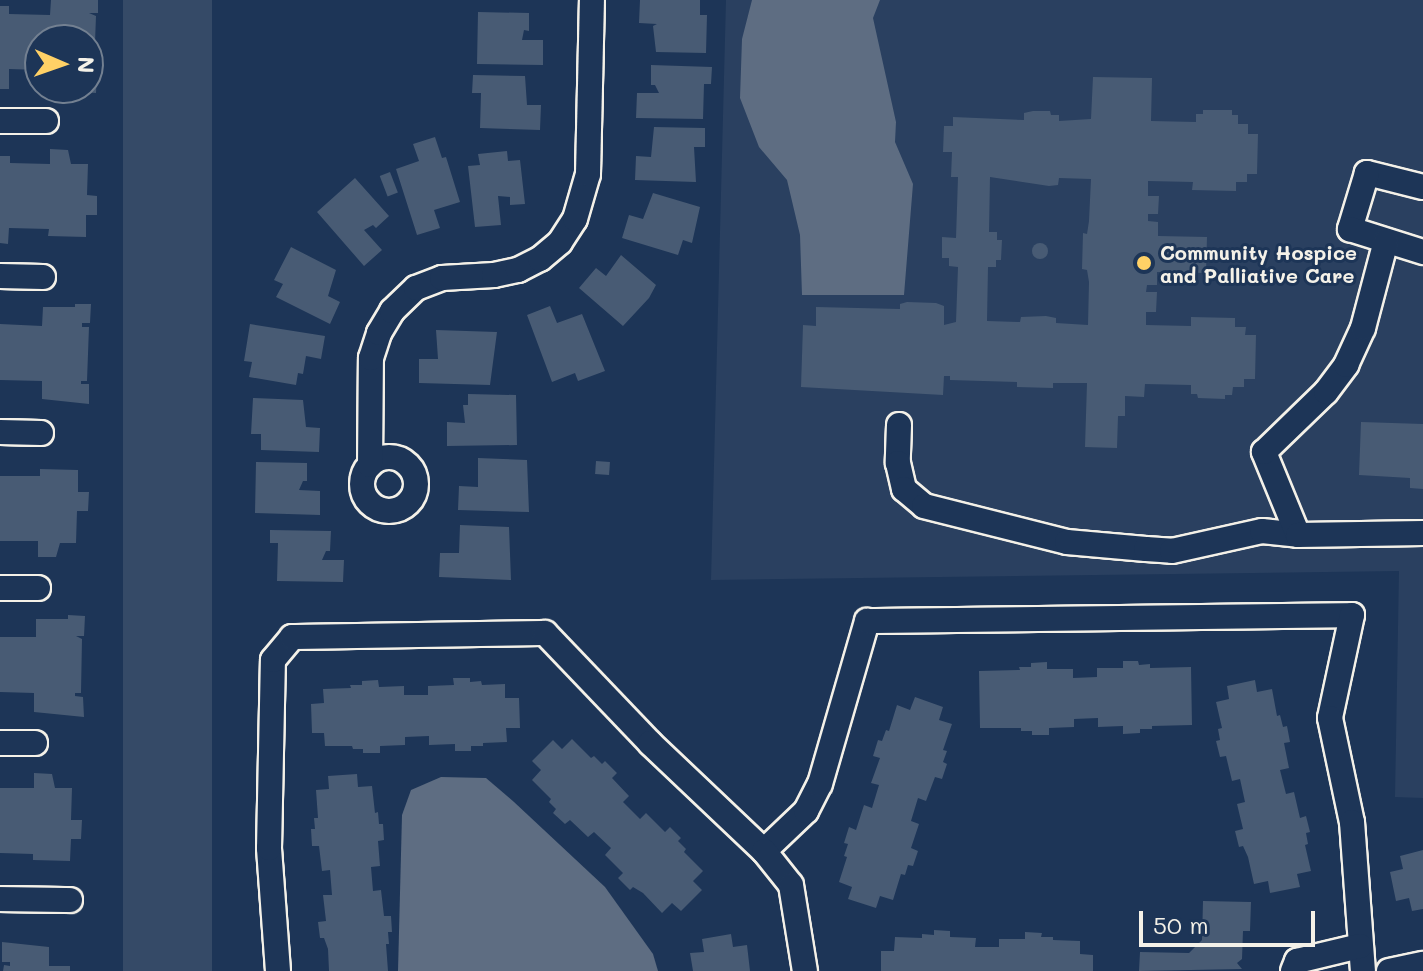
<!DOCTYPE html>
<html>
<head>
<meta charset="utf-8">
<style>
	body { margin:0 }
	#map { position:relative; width:1423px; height:971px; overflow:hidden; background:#1d3557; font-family:Mali,sans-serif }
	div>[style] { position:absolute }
	.built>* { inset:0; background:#2a4060 }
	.green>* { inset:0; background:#354a67; transform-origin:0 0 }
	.water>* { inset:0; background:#5e6d82 }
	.building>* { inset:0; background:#485b74; transform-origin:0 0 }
	.round { border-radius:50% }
	.roads { filter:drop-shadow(2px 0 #f4f1e8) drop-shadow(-2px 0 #f4f1e8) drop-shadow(0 2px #f4f1e8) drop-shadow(0 -2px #f4f1e8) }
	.minor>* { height:24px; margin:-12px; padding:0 12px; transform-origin:12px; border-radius:12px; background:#1d3557 }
	.minor>.ring { margin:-12px; padding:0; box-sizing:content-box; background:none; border:24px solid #1d3557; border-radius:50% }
	.dots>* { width:22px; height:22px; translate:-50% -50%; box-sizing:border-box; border:4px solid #1d3557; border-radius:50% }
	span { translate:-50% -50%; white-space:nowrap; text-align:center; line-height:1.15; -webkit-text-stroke:6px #1d3557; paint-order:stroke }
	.poi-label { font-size:20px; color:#f4f1e8; font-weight:700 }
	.left { translate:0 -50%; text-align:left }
	.north { position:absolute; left:24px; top:24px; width:80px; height:80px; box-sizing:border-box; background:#1d3557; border:2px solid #738091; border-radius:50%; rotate:92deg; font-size:22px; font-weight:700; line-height:32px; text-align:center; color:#f4f1e8 }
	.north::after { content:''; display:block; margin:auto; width:28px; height:36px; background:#ffd166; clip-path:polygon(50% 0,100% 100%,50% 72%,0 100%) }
	.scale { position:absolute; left:1139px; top:911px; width:176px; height:36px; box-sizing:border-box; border:4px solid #f4f1e8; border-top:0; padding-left:10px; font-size:24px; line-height:28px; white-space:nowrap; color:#f4f1e8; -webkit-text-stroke:6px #1d3557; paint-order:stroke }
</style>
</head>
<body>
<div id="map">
	<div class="built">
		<i style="clip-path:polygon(726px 0,1423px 0,1423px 798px,1395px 797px,1399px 571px,711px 580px)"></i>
	</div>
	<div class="green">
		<i style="left:123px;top:0;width:89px;height:971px"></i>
	</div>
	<div class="water">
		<i style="clip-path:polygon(752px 0,880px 0,873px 18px,896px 122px,895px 142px,913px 184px,904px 295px,802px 295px,800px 235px,787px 180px,759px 147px,740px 98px,742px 39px)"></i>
		<i style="clip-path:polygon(441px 777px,486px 778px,514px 802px,605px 887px,653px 954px,658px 971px,398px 971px,402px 815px,411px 790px)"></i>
	</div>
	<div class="building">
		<i style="clip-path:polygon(51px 0,98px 0,98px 13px,89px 13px,96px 16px,94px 70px,88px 70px,88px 40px,40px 40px,40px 70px,9px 69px,9px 89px,0 89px,0 6px,9px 6px,9px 14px,50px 15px)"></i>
		<i style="clip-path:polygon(640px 0,700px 0,700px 15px,707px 15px,706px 53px,656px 52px,653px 26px,657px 24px,639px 23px)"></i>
		<i style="clip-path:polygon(478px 12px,529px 13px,529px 31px,524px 30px,522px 40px,543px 40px,543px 65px,477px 64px)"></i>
		<i style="clip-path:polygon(651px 65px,712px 67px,711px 84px,704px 84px,703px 119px,636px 118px,637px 93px,659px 93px,655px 85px,651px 85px)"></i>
		<i style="clip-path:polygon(88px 73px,97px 73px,96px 93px,81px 92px,81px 88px,88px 88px)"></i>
		<i style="clip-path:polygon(473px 75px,525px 76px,527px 105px,541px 105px,540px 130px,480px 128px,481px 93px,472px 93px)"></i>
		<i style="clip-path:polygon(evenodd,1093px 77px,1152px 78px,1151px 121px,1196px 122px,1196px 114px,1203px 114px,1203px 110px,1232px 110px,1232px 115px,1238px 115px,1238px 124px,1248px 124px,1248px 134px,1258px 134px,1257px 174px,1247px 174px,1247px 182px,1236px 182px,1236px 191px,1192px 190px,1193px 182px,1148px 181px,1148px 196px,1159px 196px,1158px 214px,1148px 214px,1148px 221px,1158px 222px,1158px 236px,1207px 237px,1206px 273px,1157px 272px,1157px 285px,1147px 285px,1146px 292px,1157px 292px,1156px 312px,1146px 312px,1146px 325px,1191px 326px,1191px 317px,1235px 318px,1235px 327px,1246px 327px,1245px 335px,1256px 335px,1255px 379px,1244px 379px,1244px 387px,1233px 387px,1232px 395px,1225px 395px,1225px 399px,1198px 398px,1197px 394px,1191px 394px,1191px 385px,1145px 384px,1144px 397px,1125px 396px,1125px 416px,1118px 416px,1117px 448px,1085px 447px,1087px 383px,1053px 383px,1053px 388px,1017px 387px,1017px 382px,950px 380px,950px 376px,944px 376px,943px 395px,801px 387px,803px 325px,816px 326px,816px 307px,900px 309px,900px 304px,907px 302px,936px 303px,944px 306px,944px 325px,956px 322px,958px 267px,949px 266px,949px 258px,942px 258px,942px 237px,956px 238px,958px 177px,951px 177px,952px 152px,943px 152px,944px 126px,953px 126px,953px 117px,1024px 120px,1024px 113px,1033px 111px,1050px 111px,1051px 115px,1059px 115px,1059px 121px,1091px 119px,1093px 77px,990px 177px,1049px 186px,1058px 185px,1059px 178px,1091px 179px,1089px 221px,1087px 234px,1083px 233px,1082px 269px,1087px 270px,1089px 282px,1088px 325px,1056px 323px,1056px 318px,1046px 316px,1021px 317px,1020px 322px,987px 321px,988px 267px,996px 267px,996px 260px,1001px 260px,1002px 240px,997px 240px,997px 232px,989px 232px,990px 177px)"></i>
		<i style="clip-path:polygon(654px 127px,705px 128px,705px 147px,694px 147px,696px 182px,635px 180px,636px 156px,651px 157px)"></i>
		<i style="clip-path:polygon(435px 137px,442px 158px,446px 157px,460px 202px,434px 210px,440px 228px,417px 235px,396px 169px,419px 161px,413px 144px)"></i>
		<i style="clip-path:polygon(50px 149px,68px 150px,71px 164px,88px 164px,87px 195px,97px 196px,97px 215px,86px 215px,86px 237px,48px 236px,49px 229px,9px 228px,8px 244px,0 243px,0 156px,10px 156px,10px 163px,50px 164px)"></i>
		<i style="clip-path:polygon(507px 151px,508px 161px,520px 160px,525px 204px,510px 205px,510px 197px,498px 196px,501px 225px,475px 227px,468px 166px,480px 165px,478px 154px)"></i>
		<i style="left:390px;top:172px;width:22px;height:11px;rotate:69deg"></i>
		<i style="clip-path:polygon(355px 178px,389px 216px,376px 228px,373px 225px,364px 230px,382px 250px,364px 266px,317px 212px)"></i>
		<i style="clip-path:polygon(653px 193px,700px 207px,692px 243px,683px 240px,678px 255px,622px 238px,629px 215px,643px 219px)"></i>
		<i class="round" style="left:1032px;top:243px;width:16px;height:16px"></i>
		<i style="clip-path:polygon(291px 247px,336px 270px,328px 296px,340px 302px,330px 324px,276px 297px,283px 284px,274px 280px)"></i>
		<i style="clip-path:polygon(621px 255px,656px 285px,649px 298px,623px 326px,579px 288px,596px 268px,606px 276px)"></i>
		<i style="clip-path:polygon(75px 304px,91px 304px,90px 323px,82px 323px,82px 327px,89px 327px,87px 381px,81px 381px,81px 384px,89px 384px,89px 404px,42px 399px,42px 381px,0 380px,0 324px,42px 326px,43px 307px,75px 307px)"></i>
		<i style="clip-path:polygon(550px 306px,557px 323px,582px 314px,605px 371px,578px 381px,575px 373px,552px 382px,527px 315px)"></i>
		<i style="clip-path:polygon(250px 324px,325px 336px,321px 359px,306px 356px,303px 374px,298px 373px,296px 385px,249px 377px,252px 362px,244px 361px)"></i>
		<i style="clip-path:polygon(436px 330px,497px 332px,490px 385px,419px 383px,419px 359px,438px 359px)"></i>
		<i style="clip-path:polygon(468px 394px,516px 395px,517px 445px,447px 446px,447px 422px,465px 423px,463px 405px,468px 405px)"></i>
		<i style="clip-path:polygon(253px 398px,303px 400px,306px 427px,320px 428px,319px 452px,261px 450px,261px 434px,251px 434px)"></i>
		<i style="clip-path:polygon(1361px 422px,1423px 424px,1423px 489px,1410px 488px,1410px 478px,1359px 475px)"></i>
		<i style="clip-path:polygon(478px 458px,527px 460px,529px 512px,458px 510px,459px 486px,478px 487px)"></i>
		<i style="left:596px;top:461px;width:14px;height:13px;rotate:4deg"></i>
		<i style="clip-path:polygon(256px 462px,307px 463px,307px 481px,303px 481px,299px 490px,320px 491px,320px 515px,255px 513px)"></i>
		<i style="clip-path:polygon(40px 469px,78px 470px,78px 492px,89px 492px,88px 511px,77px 511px,76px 543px,60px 543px,56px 557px,38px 557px,38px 541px,0 541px,0 476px,40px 476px)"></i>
		<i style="clip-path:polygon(460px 525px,509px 527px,511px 580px,439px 577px,440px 553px,459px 553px)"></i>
		<i style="clip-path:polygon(270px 530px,331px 531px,330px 551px,326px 551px,322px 560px,344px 560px,343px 582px,277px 581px,278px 543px,270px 543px)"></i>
		<i style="clip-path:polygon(68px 615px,85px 616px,84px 636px,76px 636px,82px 639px,81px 693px,75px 693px,75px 696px,83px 697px,84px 717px,34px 712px,34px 693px,0 692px,0 637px,36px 637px,36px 619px,68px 619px)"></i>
		<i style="clip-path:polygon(1123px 661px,1138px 661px,1139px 665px,1150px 664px,1150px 668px,1191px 667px,1192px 725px,1152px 726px,1152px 729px,1140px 729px,1140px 733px,1123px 734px,1123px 726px,1098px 727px,1098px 718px,1074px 719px,1074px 727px,1049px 728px,1049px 735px,1032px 735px,1032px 731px,1021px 731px,1021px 728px,980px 728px,979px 671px,1020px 670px,1019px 667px,1031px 667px,1031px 663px,1047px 662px,1047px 669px,1073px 669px,1073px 678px,1097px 677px,1097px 668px,1123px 668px)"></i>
		<i style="clip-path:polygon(453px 678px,470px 678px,470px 682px,481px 681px,482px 685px,505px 684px,505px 698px,519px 698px,520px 728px,506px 728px,507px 742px,483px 743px,483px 746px,471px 746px,471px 751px,455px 751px,455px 744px,429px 745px,429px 736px,405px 737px,405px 745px,380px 746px,380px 753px,363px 753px,363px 749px,353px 749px,352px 746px,325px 746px,324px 733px,312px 733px,311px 704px,324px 703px,323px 689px,351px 688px,350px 685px,362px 685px,362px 681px,378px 680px,379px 687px,404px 686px,404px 695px,428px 695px,428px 686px,454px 685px)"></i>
		<i style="clip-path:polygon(1255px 680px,1257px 692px,1272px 689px,1277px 716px,1280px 715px,1283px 727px,1287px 726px,1290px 742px,1284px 743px,1289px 768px,1280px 770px,1286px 794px,1294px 792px,1300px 818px,1306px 816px,1310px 832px,1306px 833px,1308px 844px,1305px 845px,1311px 871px,1297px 874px,1300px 887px,1270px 893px,1268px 881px,1254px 884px,1248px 857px,1243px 846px,1239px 847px,1235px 831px,1243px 829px,1237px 804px,1245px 802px,1240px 779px,1232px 781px,1226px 756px,1220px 757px,1216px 741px,1220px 740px,1218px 729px,1222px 728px,1216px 702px,1229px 699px,1227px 686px)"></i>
		<i style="clip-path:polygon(915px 697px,943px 707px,939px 720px,952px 724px,943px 750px,947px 751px,943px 762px,947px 764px,942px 779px,935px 777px,926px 801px,918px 798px,911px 821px,919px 824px,911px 848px,918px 851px,913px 866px,908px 865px,905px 875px,901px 874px,893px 900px,880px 896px,876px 908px,848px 899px,852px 887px,839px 882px,847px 857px,844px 856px,848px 844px,844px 843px,849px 827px,856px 830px,864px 805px,872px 808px,879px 785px,871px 783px,880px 758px,873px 756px,878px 740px,882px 741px,886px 730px,889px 731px,897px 705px,910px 710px)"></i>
		<i style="clip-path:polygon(572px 739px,591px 758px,594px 756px,602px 764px,605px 761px,617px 773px,612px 778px,629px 796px,623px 802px,640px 819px,646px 813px,665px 832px,670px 827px,681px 838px,678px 841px,686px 849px,684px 852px,703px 871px,693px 881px,702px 890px,681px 911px,672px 903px,662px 913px,643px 893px,633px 887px,630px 890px,618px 878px,623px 873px,605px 855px,611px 848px,594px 832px,588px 837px,570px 820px,565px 824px,553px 813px,556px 809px,549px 802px,551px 799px,532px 780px,541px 770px,532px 761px,553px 740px,562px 749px)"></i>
		<i style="clip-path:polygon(34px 773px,52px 774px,55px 788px,72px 788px,71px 820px,82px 820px,81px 839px,71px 839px,70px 861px,33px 860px,33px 854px,0 853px,0 788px,34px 788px)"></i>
		<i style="clip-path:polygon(357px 774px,358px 787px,372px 786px,375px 813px,378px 812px,379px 824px,383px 824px,384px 840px,378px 841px,380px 866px,371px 867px,373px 891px,381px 890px,384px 916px,391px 916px,392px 932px,388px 932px,389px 944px,386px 944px,388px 971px,329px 971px,328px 949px,324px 938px,320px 938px,318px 922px,326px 921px,323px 895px,332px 895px,330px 870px,322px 871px,319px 846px,312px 846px,311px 829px,315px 829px,314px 818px,318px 818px,316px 790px,329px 789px,328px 776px)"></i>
		<i style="clip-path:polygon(1423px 850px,1423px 909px,1412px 911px,1409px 898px,1396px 901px,1390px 872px,1403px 869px,1400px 856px)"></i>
		<i style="clip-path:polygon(1203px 901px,1251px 902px,1250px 931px,1243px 931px,1242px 959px,1237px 963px,1242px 969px,1139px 971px,1140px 952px,1189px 953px,1202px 940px)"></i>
		<i style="clip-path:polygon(934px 930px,950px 931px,950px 937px,976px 938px,975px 947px,999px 947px,999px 939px,1025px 939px,1025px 932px,1042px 933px,1041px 937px,1053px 937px,1053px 940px,1080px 941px,1080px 954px,1093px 955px,1093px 971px,881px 971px,881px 951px,894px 951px,895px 937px,922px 938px,922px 934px,934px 935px)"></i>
		<i style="clip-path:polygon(731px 934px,733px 947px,747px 945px,750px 971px,693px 971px,690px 953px,704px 952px,702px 939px)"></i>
		<i style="clip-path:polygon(2px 942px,49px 947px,49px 966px,70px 966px,70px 971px,3px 971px,4px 965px,10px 966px,10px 962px,2px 962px)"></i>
	</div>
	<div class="roads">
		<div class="minor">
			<i style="left:0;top:121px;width:46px"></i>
			<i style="left:1423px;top:187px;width:58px;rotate:-166deg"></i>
			<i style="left:1367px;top:173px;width:59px;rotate:106.9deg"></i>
			<i style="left:1350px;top:229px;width:77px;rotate:17.5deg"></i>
			<i style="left:0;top:276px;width:43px;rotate:1.3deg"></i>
			<i style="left:899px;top:425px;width:38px;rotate:92deg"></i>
			<i style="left:898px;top:463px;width:27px;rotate:77deg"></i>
			<i style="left:904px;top:489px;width:26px;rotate:40deg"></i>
			<i style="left:924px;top:506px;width:147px;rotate:14.1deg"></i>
			<i style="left:1067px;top:542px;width:79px;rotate:5.1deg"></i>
			<i style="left:1146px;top:549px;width:26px;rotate:4deg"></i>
			<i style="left:1172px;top:551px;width:92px;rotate:-12.5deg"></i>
			<i style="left:1262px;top:531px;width:36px;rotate:6deg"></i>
			<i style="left:1298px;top:535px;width:90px;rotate:-112.3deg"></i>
			<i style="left:1264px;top:452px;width:86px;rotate:-44.1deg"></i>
			<i style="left:1326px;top:392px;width:34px;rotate:-53deg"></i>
			<i style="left:1346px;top:365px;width:41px;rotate:-65.3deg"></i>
			<i style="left:1363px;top:328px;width:90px;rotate:-75.2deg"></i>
			<i style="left:0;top:432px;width:41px;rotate:1.4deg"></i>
			<i class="ring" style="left:362px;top:457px;width:30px;height:30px"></i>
			<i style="left:370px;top:465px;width:107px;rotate:-89.5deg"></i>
			<i style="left:371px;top:358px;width:26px;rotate:-72deg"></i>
			<i style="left:379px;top:333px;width:26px;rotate:-59deg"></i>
			<i style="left:392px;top:311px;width:33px;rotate:-44deg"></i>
			<i style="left:416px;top:288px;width:28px;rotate:-21deg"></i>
			<i style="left:442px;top:278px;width:52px;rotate:-3.3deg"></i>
			<i style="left:494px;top:275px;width:25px;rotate:-12deg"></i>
			<i style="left:518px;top:270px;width:25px;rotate:-27deg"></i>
			<i style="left:540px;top:259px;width:26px;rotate:-40deg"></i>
			<i style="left:560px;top:242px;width:27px;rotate:-57deg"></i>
			<i style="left:575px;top:219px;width:47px;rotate:-73.9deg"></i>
			<i style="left:588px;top:174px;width:174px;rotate:-88.7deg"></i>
			<i style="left:1298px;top:535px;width:125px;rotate:-0.9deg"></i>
			<i style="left:0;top:588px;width:38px"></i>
			<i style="left:0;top:743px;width:35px"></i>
			<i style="left:764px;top:851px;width:58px;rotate:-43.6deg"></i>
			<i style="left:806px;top:811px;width:30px;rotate:-63deg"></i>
			<i style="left:820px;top:784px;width:170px;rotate:-73.9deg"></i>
			<i style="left:867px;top:621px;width:485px;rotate:-0.7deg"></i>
			<i style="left:1352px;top:615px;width:105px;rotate:102.1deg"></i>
			<i style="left:1330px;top:718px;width:106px;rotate:78.1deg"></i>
			<i style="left:1352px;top:822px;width:149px;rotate:85.8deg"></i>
			<i style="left:0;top:899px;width:70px;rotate:0.8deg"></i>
			<i style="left:278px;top:971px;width:123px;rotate:-94.2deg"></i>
			<i style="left:269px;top:848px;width:188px;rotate:-88.8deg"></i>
			<i style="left:273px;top:660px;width:30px;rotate:-50deg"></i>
			<i style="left:292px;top:637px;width:253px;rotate:-0.9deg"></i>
			<i style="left:545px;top:633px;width:152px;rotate:46.3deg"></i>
			<i style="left:650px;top:743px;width:157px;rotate:43.5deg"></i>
			<i style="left:764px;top:851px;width:43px;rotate:51.5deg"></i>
			<i style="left:791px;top:885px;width:87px;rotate:80.8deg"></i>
			<i style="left:1293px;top:971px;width:11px;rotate:-68deg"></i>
			<i style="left:1297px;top:961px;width:65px;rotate:-13.4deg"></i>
			<i style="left:1389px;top:971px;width:35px;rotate:-12deg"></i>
		</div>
	</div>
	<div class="dots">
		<i style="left:1144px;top:263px;background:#ffd166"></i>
	</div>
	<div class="poi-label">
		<span class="left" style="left:1160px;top:264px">Community Hospice<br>and Palliative Care</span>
	</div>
	<div class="north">N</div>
	<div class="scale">50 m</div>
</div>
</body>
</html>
